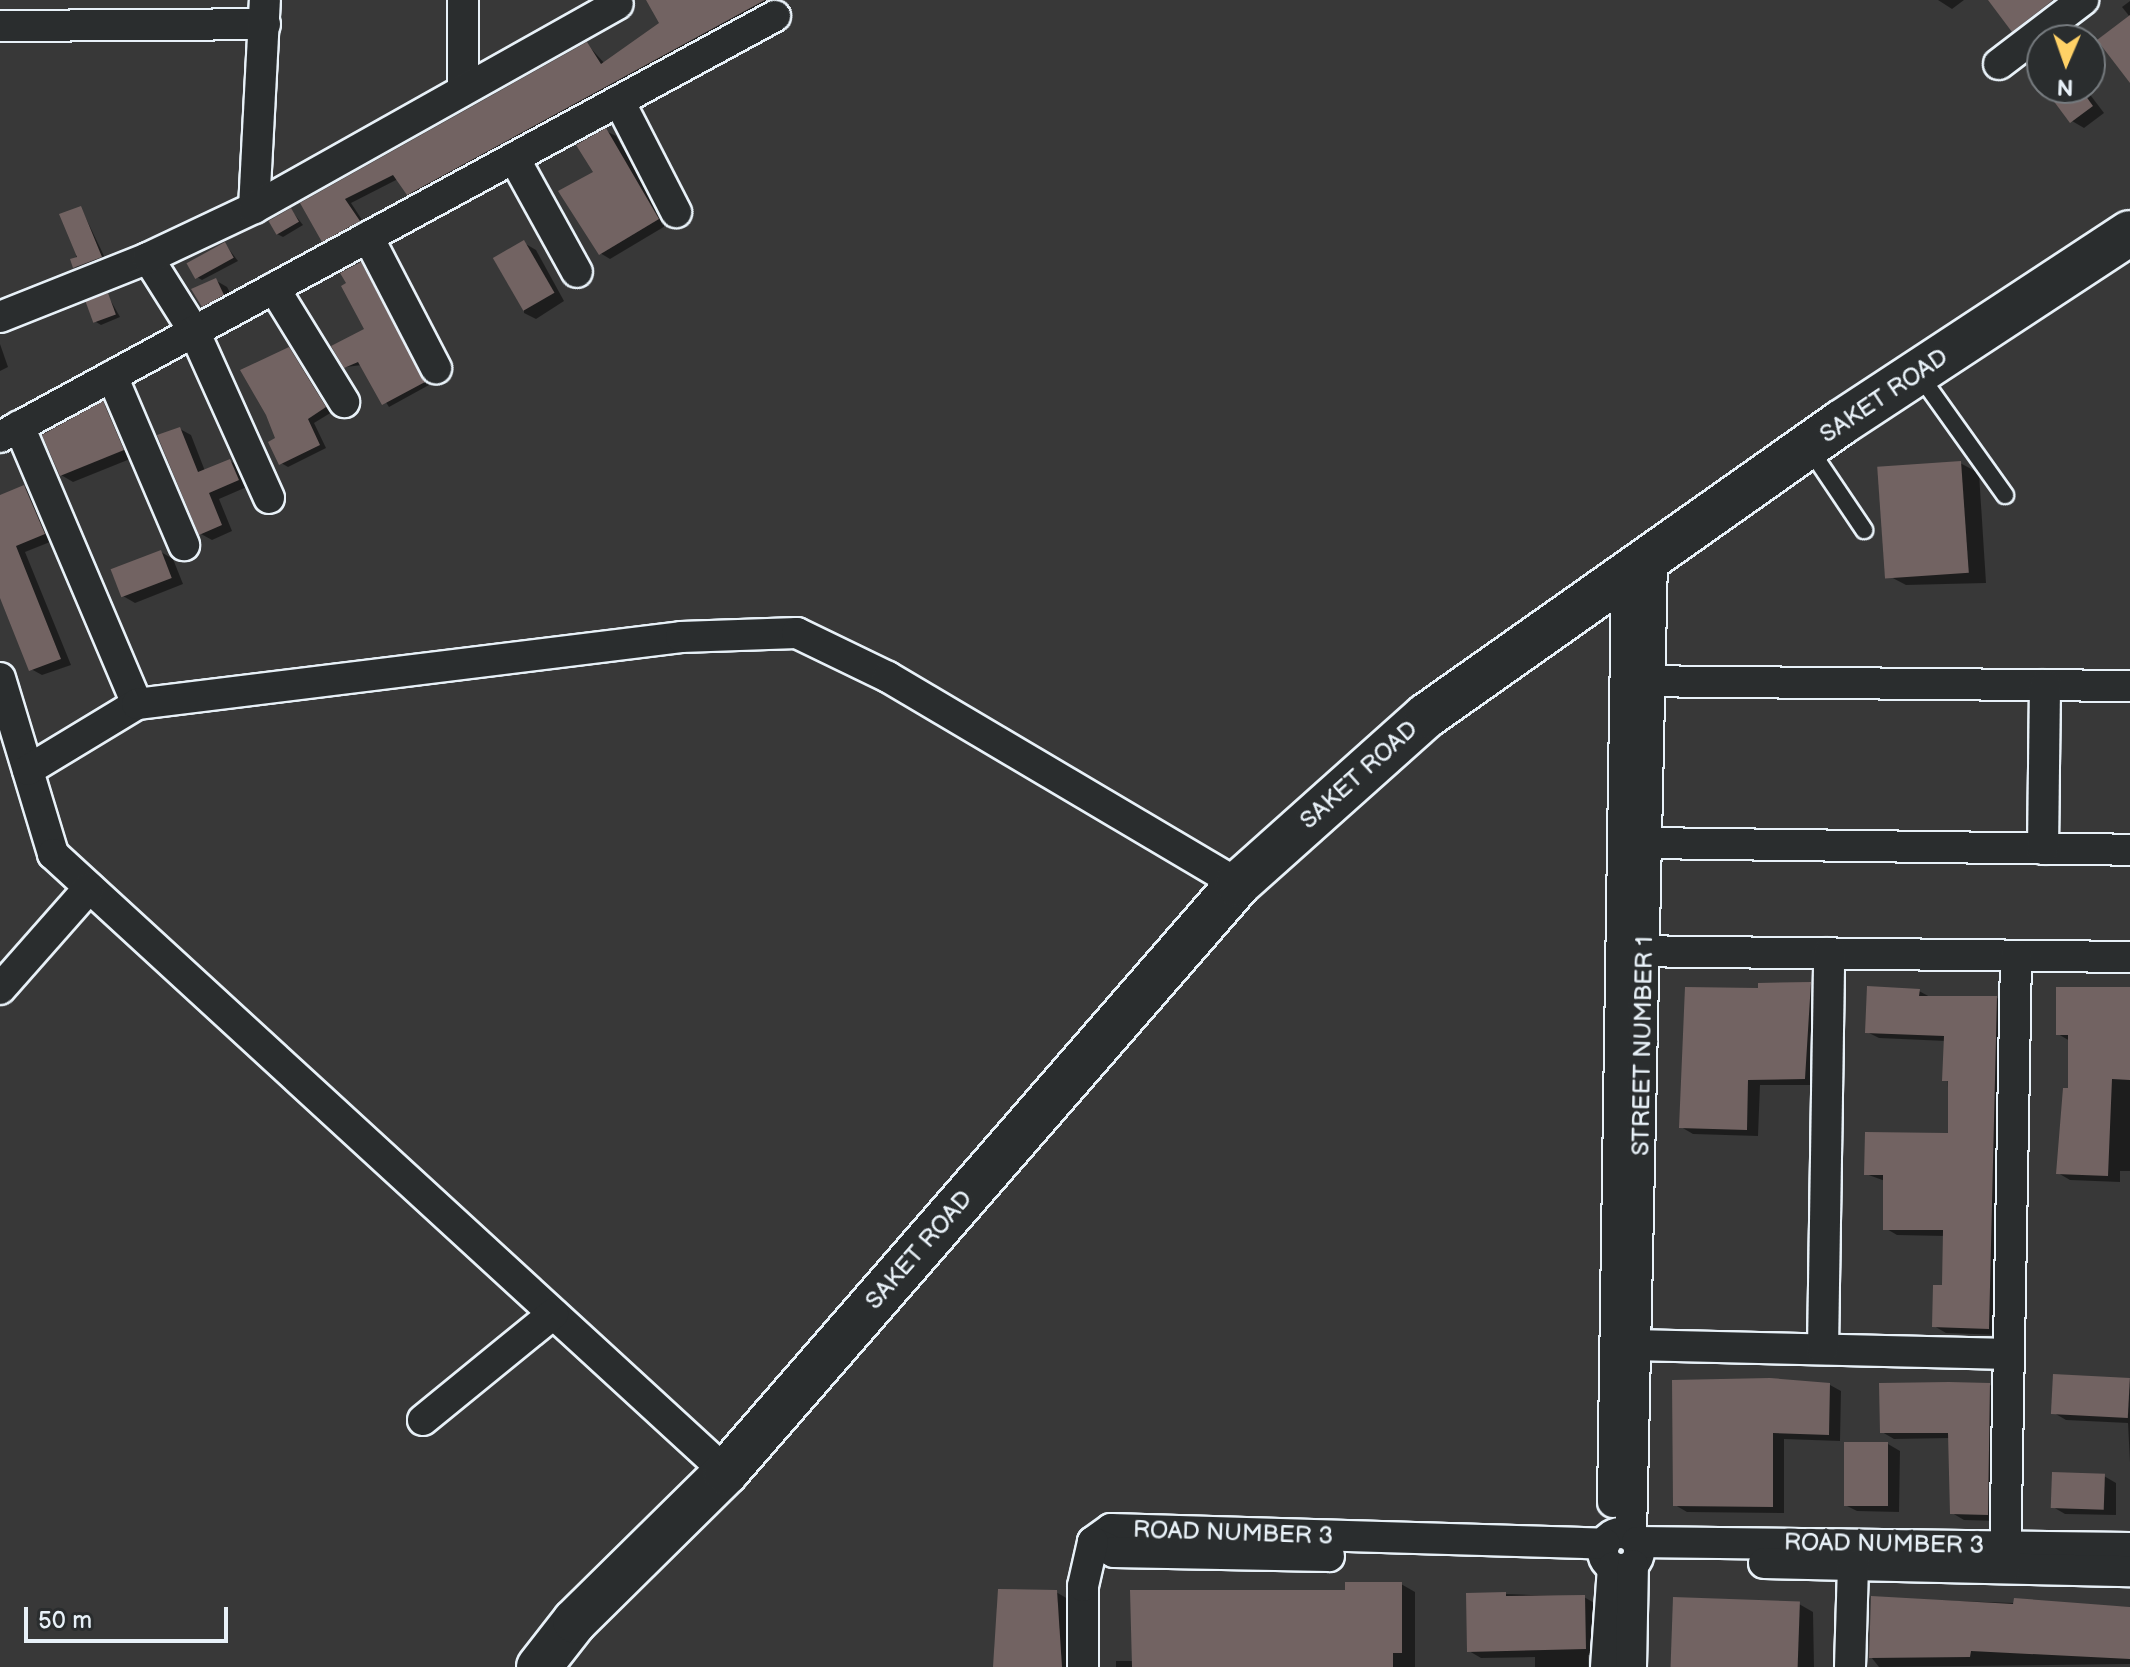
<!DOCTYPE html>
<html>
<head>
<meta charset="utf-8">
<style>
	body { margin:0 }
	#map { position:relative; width:2130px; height:1667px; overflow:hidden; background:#383838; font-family:"Balsamiq Sans",sans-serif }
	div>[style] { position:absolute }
	.shadow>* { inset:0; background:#0007 }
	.building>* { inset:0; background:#726362; transform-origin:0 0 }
	.roads { filter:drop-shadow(2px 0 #e8f1f8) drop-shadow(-2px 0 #e8f1f8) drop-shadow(0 2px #e8f1f8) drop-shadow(0 -2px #e8f1f8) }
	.lane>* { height:16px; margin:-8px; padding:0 8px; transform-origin:8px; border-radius:8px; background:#2a2d2e }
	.street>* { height:30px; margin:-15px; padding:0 15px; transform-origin:15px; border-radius:15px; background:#2a2d2e }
	.street>.ring { margin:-15px; padding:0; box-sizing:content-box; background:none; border:30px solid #2a2d2e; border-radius:50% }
	.secondary>* { height:44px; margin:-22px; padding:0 22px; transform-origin:22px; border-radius:22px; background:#2a2d2e }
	span { translate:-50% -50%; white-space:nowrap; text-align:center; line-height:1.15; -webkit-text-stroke:8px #2a2d2e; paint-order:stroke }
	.street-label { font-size:24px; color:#e8f1f8 }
	.north { position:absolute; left:2026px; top:24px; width:80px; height:80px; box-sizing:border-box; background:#2a2d2e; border:2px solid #767b7f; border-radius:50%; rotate:182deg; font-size:22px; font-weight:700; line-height:32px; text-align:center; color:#e8f1f8 }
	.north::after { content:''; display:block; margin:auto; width:28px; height:36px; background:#ffd166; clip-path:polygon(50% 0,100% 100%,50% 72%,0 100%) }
	.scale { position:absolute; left:24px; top:1607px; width:204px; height:36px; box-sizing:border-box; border:4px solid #e8f1f8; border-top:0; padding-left:10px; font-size:24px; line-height:28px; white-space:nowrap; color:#e8f1f8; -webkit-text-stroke:6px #2a2d2e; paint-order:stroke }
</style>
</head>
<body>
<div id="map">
	<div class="shadow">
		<i style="clip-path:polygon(661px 0,782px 0,416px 198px,398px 179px,351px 203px,366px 226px,331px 244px,323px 240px,302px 204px,587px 44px,605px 64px,662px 23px)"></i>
		<i style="clip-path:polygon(1938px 0,1964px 0,1952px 9px)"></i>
		<i style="clip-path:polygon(1991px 0,2077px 0,2025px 37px,2013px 30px)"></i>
		<i style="clip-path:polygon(2130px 1px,2130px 17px,2122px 7px)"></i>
		<i style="clip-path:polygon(2047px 88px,2085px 88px,2104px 113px,2084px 128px,2072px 121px)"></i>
		<i style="clip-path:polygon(606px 131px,616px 136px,667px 225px,610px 259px,600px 253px)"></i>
		<i style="clip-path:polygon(81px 208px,106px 260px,80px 270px,75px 267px)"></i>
		<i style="clip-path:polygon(291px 210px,303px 225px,283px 237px,277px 234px)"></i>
		<i style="clip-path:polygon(524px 243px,536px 250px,564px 301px,536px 319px,524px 313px)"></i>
		<i style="clip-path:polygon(225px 244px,238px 261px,202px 280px,197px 277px)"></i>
		<i style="clip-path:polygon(360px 264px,429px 385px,389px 407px,362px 365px,346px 367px,367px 330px)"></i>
		<i style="clip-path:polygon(215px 280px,227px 287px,235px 302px,215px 312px,203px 306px)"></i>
		<i style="clip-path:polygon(108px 296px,120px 317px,101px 325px,96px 322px)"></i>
		<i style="clip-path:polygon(0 344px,8px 367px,0 371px)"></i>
		<i style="clip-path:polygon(289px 349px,332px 412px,314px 423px,326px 448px,288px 467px,281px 463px,278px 439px)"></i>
		<i style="clip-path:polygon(103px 404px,115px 411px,135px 457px,73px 482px,61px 475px)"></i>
		<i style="clip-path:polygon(180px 429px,191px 435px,205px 471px,230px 461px,241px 467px,249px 486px,219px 499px,232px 531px,212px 540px,201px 534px)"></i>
		<i style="clip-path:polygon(1960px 463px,1979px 473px,1986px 583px,1906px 585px,1887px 575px)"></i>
		<i style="clip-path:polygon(24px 487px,35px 493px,55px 540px,25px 552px,71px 665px,42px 675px,31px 669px,0 591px,0 497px)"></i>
		<i style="clip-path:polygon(161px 552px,173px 559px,183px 584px,135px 603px,123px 596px)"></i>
		<i style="clip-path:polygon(1810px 984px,1822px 991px,1817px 1085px,1760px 1085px,1758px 1136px,1693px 1134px,1681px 1127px)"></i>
		<i style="clip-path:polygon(2130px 988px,2130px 1171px,2120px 1171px,2120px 1182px,2070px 1180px,2058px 1173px,2070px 1091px,2070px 1041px,2058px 1034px)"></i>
		<i style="clip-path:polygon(1919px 991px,1932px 998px,1997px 998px,2009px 1005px,2001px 1335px,1946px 1333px,1934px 1326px,1943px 1287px,1945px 1236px,1897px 1235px,1885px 1228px,1885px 1181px,1866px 1174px,1950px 1135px,1946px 1041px,1879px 1038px,1867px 1032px)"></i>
		<i style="clip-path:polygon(2130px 1379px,2130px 1463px,2128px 1423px,2066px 1420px,2054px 1413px)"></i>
		<i style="clip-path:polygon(1830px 1385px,1841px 1391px,1840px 1441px,1784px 1439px,1784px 1513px,1687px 1512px,1675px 1505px)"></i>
		<i style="clip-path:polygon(1990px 1385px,2002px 1392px,1999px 1521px,1964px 1520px,1952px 1513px,1950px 1438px,1894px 1439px,1882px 1432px)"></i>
		<i style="clip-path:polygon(1888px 1444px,1900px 1451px,1899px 1512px,1857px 1511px,1845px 1505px)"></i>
		<i style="clip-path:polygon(2104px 1476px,2116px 1483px,2116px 1515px,2065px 1514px,2053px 1507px)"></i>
		<i style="clip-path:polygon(1401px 1584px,1415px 1592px,1415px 1667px,1116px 1667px,1116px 1661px,1134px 1661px,1347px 1592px)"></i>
		<i style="clip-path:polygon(1056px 1592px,1068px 1599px,1073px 1667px,995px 1667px)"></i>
		<i style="clip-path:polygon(1505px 1594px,1584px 1597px,1596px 1604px,1597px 1655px,1588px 1655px,1588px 1667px,1535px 1667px,1535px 1657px,1481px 1658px,1469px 1651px)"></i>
		<i style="clip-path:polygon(1873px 1598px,2130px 1607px,2130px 1664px,1879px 1667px,1871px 1657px)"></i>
		<i style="clip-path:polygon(1675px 1599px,1799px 1604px,1813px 1612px,1814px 1667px,1673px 1667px)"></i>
	</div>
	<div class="building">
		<i style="clip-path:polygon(646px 0,765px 0,407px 195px,393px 175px,345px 199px,360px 221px,322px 242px,300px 203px,587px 42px,601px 64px,659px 23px)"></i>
		<i style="clip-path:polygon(1988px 0,2053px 0,2012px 32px)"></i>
		<i style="clip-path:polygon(2130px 15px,2130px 83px,2097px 40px)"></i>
		<i style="clip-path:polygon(2044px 88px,2080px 88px,2093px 106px,2070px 123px)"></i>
		<i style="clip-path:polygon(606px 128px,659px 219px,599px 255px,558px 191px,593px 172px,576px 145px)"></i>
		<i style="clip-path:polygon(81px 206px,102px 257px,73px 268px,70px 259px,77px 257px,59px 214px)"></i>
		<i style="left:291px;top:208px;width:16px;height:26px;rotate:60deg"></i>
		<i style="left:524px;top:240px;width:61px;height:36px;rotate:60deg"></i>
		<i style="left:225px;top:242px;width:18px;height:44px;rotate:61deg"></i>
		<i style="clip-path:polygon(361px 262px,425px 382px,382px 405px,358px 362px,344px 368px,331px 346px,364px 329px,341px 286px,346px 283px,340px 273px)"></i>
		<i style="clip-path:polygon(216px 278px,224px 295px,202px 307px,191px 289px)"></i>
		<i style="left:108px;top:293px;width:23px;height:24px;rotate:70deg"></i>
		<i style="clip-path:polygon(289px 347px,326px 407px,308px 419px,320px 445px,279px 465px,268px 442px,275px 438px,266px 415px,240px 370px)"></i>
		<i style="clip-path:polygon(103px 401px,124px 450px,60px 476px,42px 435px)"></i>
		<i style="clip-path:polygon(180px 427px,198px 472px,230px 459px,239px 480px,209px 493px,222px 525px,199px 535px,157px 435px)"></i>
		<i style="left:1961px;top:461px;width:112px;height:84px;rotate:86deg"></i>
		<i style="clip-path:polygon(24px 485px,45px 534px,16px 546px,61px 659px,29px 671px,0 598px,0 495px)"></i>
		<i style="left:161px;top:550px;width:30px;height:54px;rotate:69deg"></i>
		<i style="clip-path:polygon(1811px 982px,1805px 1079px,1748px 1080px,1747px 1130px,1679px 1128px,1685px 987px,1758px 988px,1758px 983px)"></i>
		<i style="clip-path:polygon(1867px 986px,1920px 989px,1919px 996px,1997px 996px,1989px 1329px,1932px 1327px,1933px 1285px,1942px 1285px,1943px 1230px,1883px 1230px,1883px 1175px,1864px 1175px,1865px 1132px,1948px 1133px,1948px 1081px,1942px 1081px,1944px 1036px,1865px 1033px)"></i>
		<i style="clip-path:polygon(2056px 987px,2130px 987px,2130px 1080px,2112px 1079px,2108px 1176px,2056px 1174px,2063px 1088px,2068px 1088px,2068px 1035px,2056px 1035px)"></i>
		<i style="left:2053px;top:1374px;width:77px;height:40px;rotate:3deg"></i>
		<i style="clip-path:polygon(1770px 1378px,1830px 1383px,1829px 1435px,1773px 1433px,1773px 1507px,1673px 1506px,1672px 1380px)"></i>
		<i style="clip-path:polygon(1949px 1382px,1990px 1383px,1988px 1515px,1950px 1514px,1948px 1433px,1880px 1433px,1879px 1383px)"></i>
		<i style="left:1844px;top:1442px;width:44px;height:64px"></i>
		<i style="left:2052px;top:1472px;width:53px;height:36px;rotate:2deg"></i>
		<i style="clip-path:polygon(1345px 1582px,1402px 1582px,1402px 1653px,1393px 1653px,1393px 1667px,1132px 1667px,1130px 1590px,1345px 1590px)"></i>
		<i style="clip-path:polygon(998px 1589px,1057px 1590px,1062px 1667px,993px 1667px)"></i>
		<i style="clip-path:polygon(1506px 1592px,1506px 1596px,1585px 1595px,1586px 1649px,1467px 1652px,1466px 1593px)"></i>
		<i style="clip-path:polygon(1871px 1596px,2013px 1604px,2014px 1598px,2130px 1607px,2130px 1659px,1971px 1651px,1970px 1657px,1869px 1658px)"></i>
		<i style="left:1673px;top:1597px;width:127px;height:70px;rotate:2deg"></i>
	</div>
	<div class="roads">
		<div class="lane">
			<i style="left:1918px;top:373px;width:150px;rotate:54.5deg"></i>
			<i style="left:1809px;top:448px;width:99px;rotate:56.1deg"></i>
		</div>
		<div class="street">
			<i style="left:463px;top:0;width:90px;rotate:90deg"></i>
			<i style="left:0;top:26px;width:265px;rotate:-0.4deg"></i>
			<i style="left:1999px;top:64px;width:106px;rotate:-37.3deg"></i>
			<i style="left:619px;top:101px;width:125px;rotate:62.8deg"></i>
			<i style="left:514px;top:158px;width:130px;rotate:61.1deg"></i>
			<i style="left:254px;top:208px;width:208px;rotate:-87deg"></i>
			<i style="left:368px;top:237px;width:148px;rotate:62.6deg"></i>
			<i style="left:148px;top:258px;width:86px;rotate:57.8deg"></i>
			<i style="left:194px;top:331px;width:183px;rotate:65.8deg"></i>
			<i style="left:274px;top:288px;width:134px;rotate:58.4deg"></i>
			<i style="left:0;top:317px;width:159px;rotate:-21.7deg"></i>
			<i style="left:148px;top:258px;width:117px;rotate:-25.3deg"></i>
			<i style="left:254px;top:208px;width:417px;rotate:-29.3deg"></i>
			<i style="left:112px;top:376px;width:184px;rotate:66.9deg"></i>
			<i style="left:19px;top:426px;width:302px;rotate:67deg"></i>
			<i style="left:0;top:437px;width:882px;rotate:-28.51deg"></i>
			<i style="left:0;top:678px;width:184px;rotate:73.2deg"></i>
			<i style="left:53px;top:854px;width:914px;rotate:42.56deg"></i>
			<i style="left:1628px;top:681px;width:502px;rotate:0.57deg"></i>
			<i style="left:28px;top:770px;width:127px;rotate:-31.2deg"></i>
			<i style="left:137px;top:704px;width:548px;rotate:-7.02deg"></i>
			<i style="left:681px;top:637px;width:116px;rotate:-2deg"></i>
			<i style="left:797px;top:633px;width:101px;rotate:25.8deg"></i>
			<i style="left:888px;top:677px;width:407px;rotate:30.6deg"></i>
			<i style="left:1646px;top:843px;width:484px;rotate:0.8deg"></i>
			<i style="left:2043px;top:849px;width:164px;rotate:-89.3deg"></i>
			<i style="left:1624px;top:951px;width:506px;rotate:0.68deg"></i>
			<i style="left:0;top:989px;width:135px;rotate:-48.6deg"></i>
			<i style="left:1638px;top:1345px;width:368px;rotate:1.4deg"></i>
			<i style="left:1823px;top:1349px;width:396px;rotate:-89.1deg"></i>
			<i style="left:423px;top:1420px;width:168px;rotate:-39.2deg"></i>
			<i style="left:1613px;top:1502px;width:927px;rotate:-89.13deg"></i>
			<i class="ring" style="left:1603px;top:1533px;width:6px;height:6px"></i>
			<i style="left:1631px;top:1536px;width:979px;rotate:-88.77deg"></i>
			<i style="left:1093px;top:1542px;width:22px;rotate:-36deg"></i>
			<i style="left:1111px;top:1529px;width:494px;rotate:1.7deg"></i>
			<i style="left:1093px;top:1542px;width:23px;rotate:25deg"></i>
			<i style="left:1114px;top:1552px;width:215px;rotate:1.1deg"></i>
			<i style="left:1637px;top:1542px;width:493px;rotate:0.7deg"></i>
			<i style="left:1764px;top:1563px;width:366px;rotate:1.3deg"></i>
			<i style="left:2005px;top:1568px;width:612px;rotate:-88.97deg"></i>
			<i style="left:1083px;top:1667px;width:81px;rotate:-90deg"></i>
			<i style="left:1083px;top:1586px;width:45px;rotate:-77.2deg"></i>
			<i style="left:1606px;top:1667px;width:100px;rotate:-86deg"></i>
			<i style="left:1631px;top:1667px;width:102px;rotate:-88.9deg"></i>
			<i style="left:1850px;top:1667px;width:102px;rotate:-88.3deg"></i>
		</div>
		<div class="secondary">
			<i style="left:539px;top:1667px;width:58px;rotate:-52deg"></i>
			<i style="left:575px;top:1621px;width:212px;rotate:-44.6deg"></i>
			<i style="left:726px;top:1472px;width:780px;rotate:-48.95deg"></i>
			<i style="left:1238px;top:884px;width:252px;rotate:-41.8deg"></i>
			<i style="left:1426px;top:716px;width:509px;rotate:-35.25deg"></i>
			<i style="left:1842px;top:422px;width:344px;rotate:-33.3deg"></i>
		</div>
	</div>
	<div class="street-label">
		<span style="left:1884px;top:396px;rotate:-34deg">SAKET ROAD</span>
		<span style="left:1359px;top:775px;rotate:-42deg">SAKET ROAD</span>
		<span style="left:1643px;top:1046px;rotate:-89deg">STREET NUMBER 1</span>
		<span style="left:919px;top:1250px;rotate:-49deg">SAKET ROAD</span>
		<span style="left:1233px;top:1533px;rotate:2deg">ROAD NUMBER 3</span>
		<span style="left:1884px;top:1544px;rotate:1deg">ROAD NUMBER 3</span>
	</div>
	<div class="north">N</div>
	<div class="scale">50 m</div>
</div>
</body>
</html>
